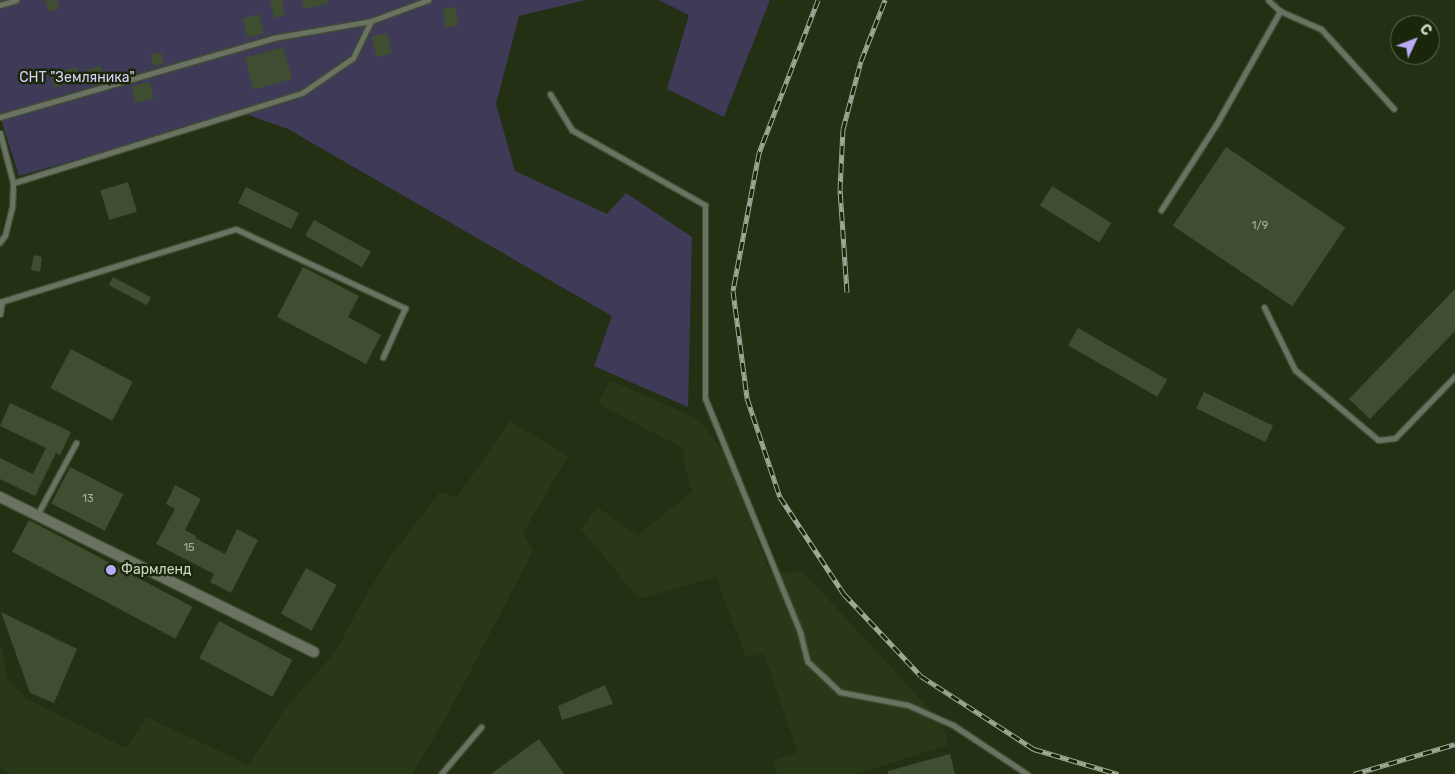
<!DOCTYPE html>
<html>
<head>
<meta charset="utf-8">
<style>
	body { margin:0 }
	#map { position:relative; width:1455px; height:774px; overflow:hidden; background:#233014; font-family:Rubik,sans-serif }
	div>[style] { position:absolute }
	.built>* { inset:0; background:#293917 }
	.green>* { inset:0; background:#3f3a58 }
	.building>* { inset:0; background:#3f4d30; transform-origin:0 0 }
	.roads { filter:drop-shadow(1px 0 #414e34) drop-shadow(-1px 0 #414e34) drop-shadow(0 1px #414e34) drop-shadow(0 -1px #414e34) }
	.service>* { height:5px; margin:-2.5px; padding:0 2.5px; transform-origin:2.5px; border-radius:2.5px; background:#6a7361 }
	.minor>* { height:10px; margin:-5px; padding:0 5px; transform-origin:5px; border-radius:5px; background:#6a7361 }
	.rail>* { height:5px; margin-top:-2.5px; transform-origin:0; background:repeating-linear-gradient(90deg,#1a260a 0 9px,#9ea995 0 18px); box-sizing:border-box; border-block:1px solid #9ea995 }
	.dots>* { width:14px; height:14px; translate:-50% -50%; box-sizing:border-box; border:2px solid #1a260a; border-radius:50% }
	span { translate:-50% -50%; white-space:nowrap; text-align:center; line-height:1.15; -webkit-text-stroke:5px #1a260a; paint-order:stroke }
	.number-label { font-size:11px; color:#a9b39f }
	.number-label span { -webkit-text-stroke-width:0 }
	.park-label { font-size:14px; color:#d7d1fa }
	.poi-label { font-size:14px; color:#ccd5c4 }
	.left { translate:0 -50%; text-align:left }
	.north { position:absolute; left:1390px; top:15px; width:50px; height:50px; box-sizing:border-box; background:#1a260a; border:1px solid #616c54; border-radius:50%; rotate:47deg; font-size:14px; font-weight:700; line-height:20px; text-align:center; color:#ccd5c4 }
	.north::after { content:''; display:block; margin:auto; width:18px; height:22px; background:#b8abf7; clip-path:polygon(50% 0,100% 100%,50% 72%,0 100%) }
</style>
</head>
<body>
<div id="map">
	<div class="built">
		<i style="clip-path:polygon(610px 380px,698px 419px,724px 452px,770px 573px,803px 572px,941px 721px,948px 745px,856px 774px,777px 774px,773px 761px,798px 752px,764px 654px,746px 657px,716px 577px,639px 599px,581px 529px,597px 507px,638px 535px,692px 492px,683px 459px,685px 449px,598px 404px)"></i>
		<i style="clip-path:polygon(510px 421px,568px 456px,523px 533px,533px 551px,449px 712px,412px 774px,11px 774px,0 767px,0 641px,8px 679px,27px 699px,126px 748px,146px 717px,249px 765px,284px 710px,336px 651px,361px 603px,390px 557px,440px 492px,457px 497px)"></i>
	</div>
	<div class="green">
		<i style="clip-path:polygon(0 0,586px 0,519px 16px,496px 104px,515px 171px,607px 214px,626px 193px,692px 237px,688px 407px,594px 366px,612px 316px,288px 129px,243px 113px,19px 176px,0 116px)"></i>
		<i style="clip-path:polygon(659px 0,770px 0,724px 117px,667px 89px,689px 15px)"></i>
	</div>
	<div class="building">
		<i style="clip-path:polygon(45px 0,57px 0,60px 8px,49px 12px)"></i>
		<i style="clip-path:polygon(270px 0,282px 0,285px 15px,274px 18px)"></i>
		<i style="clip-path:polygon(302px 0,328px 0,328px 3px,304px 9px)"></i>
		<i style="left:456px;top:7px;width:19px;height:13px;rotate:84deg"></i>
		<i style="left:259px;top:14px;width:20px;height:17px;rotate:75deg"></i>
		<i style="left:387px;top:33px;width:21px;height:16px;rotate:76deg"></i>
		<i style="left:283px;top:47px;width:33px;height:40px;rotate:74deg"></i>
		<i style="left:161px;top:52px;width:12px;height:11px;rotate:76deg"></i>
		<i style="left:101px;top:66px;width:16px;height:14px;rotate:75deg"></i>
		<i style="left:76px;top:67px;width:13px;height:27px;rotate:72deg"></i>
		<i style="left:150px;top:82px;width:17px;height:19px;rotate:77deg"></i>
		<i style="left:1226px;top:147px;width:144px;height:95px;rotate:34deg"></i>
		<i style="left:128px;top:182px;width:31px;height:29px;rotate:73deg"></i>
		<i style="left:1052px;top:186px;width:70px;height:23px;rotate:32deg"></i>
		<i style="left:246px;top:187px;width:59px;height:18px;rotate:26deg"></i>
		<i style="left:314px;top:220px;width:65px;height:18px;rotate:29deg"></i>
		<i style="clip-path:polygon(34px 255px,42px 257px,40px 272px,31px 270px)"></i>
		<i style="clip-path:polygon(303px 267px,359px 296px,348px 317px,381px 335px,366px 364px,277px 317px)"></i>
		<i style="left:113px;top:277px;width:43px;height:9px;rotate:28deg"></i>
		<i style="clip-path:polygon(1455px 289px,1455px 331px,1370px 419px,1349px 399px)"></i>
		<i style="left:1078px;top:328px;width:103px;height:20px;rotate:30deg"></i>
		<i style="left:71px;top:349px;width:70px;height:44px;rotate:28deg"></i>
		<i style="left:1204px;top:392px;width:77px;height:18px;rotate:26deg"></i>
		<i style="clip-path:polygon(10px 403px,71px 432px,60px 455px,56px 453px,35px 496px,0 479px,0 458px,33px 474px,46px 448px,0 426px)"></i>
		<i style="left:70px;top:467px;width:60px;height:41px;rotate:27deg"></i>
		<i style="clip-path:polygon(175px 485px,201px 499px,185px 530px,196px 536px,195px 538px,225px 554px,237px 529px,258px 540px,231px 593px,210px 582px,214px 574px,156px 544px,175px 509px,166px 504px)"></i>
		<i style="left:29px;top:520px;width:185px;height:36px;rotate:28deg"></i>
		<i style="left:306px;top:568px;width:35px;height:52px;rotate:29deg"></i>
		<i style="clip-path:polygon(1px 612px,77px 649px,54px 703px,30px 693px)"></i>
		<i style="left:219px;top:621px;width:83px;height:42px;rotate:28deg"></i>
		<i style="clip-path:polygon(605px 685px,613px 704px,562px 720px,558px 706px)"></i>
		<i style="clip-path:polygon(539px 739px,564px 774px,491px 774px)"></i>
		<i style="clip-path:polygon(950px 754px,955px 774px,888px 774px,888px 771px)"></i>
	</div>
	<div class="roads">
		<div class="service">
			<i style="left:1268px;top:0;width:16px;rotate:43deg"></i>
			<i style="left:1280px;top:11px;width:45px;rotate:23.7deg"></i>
			<i style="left:1321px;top:29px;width:108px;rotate:47.6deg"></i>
			<i style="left:0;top:5px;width:17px;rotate:-17deg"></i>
			<i style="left:550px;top:94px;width:42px;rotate:58.6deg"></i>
			<i style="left:572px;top:130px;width:153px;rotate:29.4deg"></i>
			<i style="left:705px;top:205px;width:193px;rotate:90deg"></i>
			<i style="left:705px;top:398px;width:253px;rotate:67.9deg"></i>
			<i style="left:800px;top:632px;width:30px;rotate:76deg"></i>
			<i style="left:807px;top:661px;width:45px;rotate:43.2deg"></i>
			<i style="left:840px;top:692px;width:69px;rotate:10.8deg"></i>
			<i style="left:908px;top:705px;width:49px;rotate:24deg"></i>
			<i style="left:953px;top:725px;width:89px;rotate:33.5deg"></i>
			<i style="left:0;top:117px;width:284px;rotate:-16.1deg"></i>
			<i style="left:273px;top:38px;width:99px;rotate:-9.8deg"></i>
			<i style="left:371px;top:21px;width:61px;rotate:-20.2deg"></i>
			<i style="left:0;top:133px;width:52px;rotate:75.4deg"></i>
			<i style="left:13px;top:183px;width:24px;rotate:92deg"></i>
			<i style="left:12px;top:207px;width:29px;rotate:104deg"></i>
			<i style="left:5px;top:235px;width:9px;rotate:126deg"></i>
			<i style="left:13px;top:183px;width:303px;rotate:-17.3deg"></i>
			<i style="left:302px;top:93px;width:62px;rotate:-34.5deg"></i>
			<i style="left:353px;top:58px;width:41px;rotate:-64.1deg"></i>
			<i style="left:1161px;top:210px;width:103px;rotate:-57.2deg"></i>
			<i style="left:1217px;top:123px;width:129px;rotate:-60.6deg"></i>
			<i style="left:0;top:302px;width:247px;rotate:-17.2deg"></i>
			<i style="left:236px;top:229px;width:187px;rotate:25.1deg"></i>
			<i style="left:405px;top:308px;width:54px;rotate:114.2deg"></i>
			<i style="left:1264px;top:307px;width:70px;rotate:63.8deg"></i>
			<i style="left:1295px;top:370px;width:109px;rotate:40.1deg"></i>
			<i style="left:1378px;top:440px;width:17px;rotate:-7deg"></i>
			<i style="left:1395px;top:438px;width:86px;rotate:-45.9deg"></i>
			<i style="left:0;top:314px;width:13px;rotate:-81deg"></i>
			<i style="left:37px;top:515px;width:82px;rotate:-61.6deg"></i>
			<i style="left:441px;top:774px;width:62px;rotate:-49.6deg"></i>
		</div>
		<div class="minor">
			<i style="left:0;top:497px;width:350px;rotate:26.3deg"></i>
		</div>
	</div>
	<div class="rail">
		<i style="left:818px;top:0;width:164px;rotate:111.1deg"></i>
		<i style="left:759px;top:153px;width:140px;rotate:100.7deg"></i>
		<i style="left:733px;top:291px;width:108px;rotate:82.5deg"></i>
		<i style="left:747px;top:398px;width:104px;rotate:71.6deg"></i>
		<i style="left:780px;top:497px;width:116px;rotate:56.6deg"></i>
		<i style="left:844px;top:594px;width:112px;rotate:46.8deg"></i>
		<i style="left:921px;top:676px;width:135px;rotate:32.9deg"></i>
		<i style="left:1034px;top:749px;width:88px;rotate:16.6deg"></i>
		<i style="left:847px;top:292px;width:102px;rotate:-93.9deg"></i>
		<i style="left:840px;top:190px;width:61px;rotate:-87.2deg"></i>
		<i style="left:843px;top:129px;width:70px;rotate:-75.2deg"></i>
		<i style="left:861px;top:61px;width:66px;rotate:-68.5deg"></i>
		<i style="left:1354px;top:774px;width:105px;rotate:-16.5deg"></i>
	</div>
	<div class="dots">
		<i style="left:111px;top:570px;background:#b8abf7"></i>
	</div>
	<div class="number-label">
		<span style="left:1260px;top:226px">1/9</span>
		<span style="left:88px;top:499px">13</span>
		<span style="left:189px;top:548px">15</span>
	</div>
	<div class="park-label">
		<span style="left:77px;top:78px">СНТ "Земляника"</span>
	</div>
	<div class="poi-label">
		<span class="left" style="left:121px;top:570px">Фармленд</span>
	</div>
	<div class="north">С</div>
</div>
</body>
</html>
